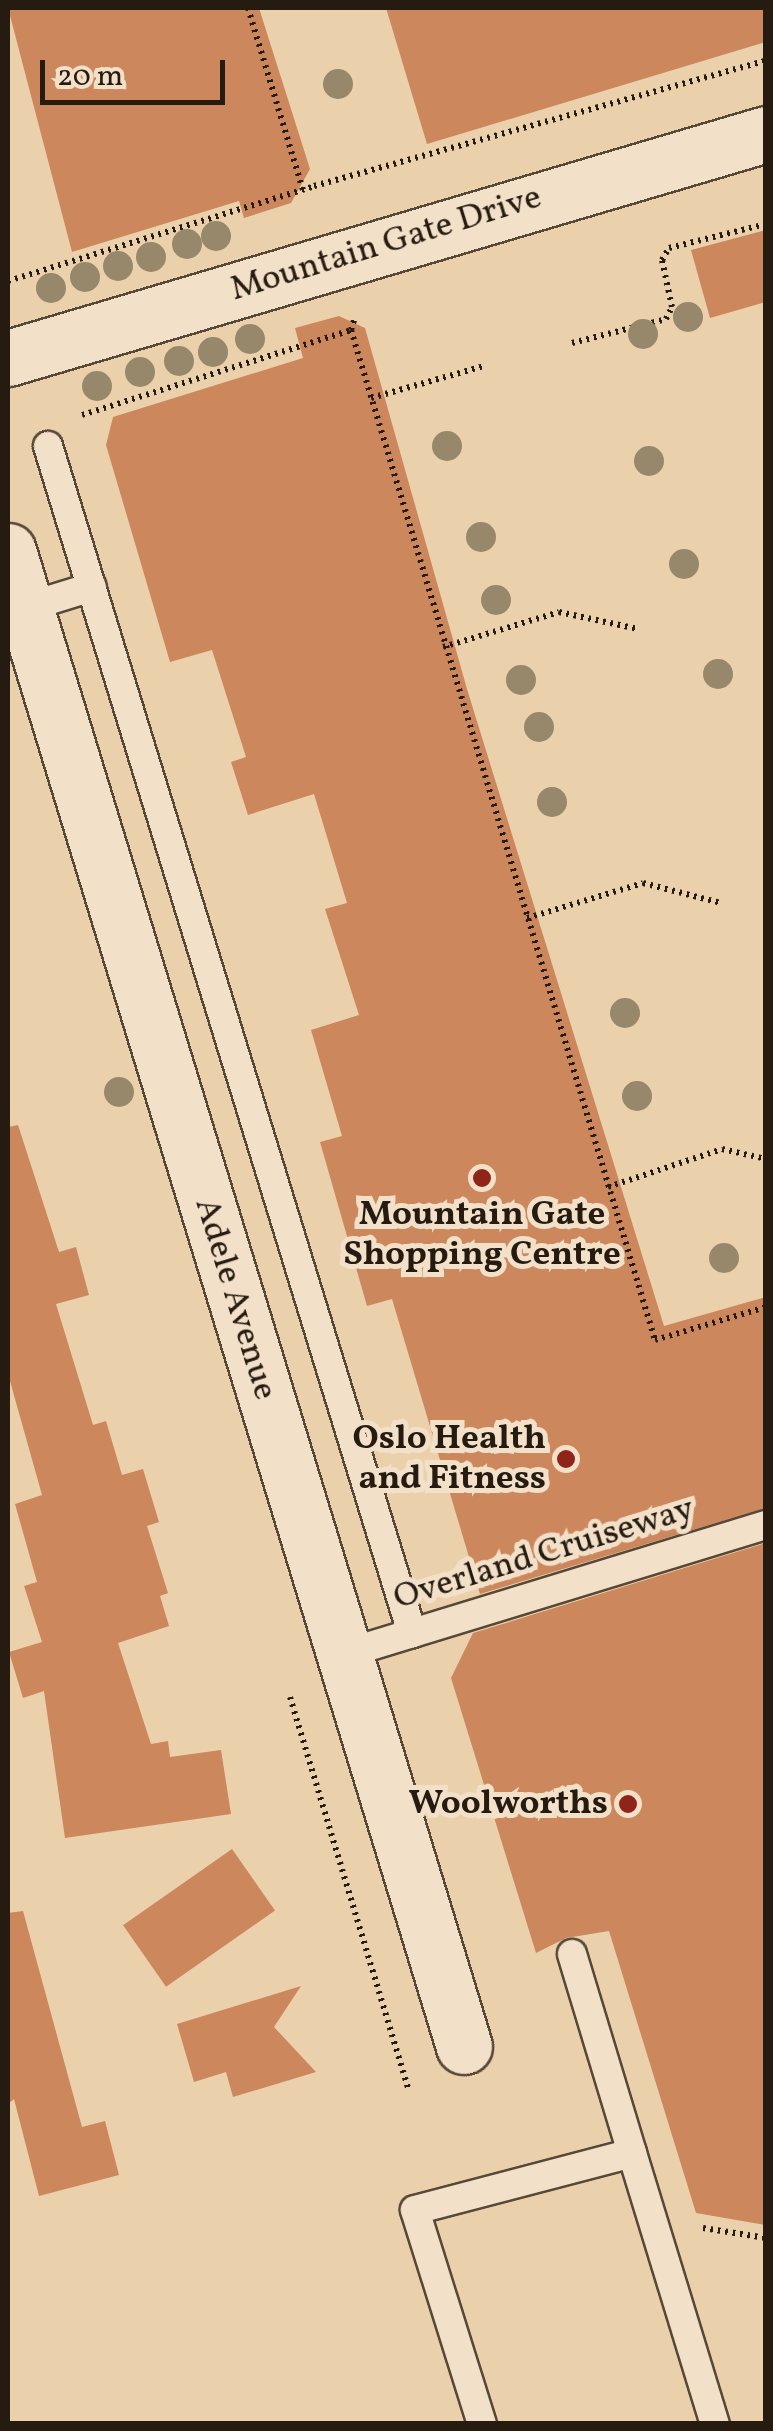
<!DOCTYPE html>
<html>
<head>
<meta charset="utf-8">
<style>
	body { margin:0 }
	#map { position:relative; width:773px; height:2431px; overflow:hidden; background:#ebd0ac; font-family:Vollkorn,serif }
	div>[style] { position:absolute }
	.building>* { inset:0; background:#cc875d; transform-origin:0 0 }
	.path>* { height:6px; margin-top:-3px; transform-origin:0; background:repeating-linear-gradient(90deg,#261b11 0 2.5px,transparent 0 7.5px) }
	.roads { filter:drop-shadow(2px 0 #574838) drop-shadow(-2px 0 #574838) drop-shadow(0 2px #574838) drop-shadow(0 -2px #574838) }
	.lane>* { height:28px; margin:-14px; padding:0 14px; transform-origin:14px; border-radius:14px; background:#f2e0c9 }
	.street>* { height:55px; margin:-27.5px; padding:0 27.5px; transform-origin:27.5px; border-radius:27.5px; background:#f2e0c9 }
	.trees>* { width:30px; height:30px; margin:-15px; border-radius:50%; background:#97876b }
	.dots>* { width:28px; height:28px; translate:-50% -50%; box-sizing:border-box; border:5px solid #f2e0c9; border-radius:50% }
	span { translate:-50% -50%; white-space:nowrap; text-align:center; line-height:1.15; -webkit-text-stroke:10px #f2e0c9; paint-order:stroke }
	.street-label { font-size:35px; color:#261b11 }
	.poi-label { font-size:35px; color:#261b11; font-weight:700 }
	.right { translate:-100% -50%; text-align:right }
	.frame { position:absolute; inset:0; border:10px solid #261b11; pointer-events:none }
	.scale { position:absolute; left:40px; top:60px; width:185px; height:45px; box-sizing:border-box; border:5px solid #261b11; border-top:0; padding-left:12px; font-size:30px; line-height:35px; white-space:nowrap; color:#261b11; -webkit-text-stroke:8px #f2e0c9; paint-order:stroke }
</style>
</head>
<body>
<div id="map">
	<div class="building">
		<i style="clip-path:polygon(8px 8px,259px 8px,310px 169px,291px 203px,244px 218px,239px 201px,72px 252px)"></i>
		<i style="clip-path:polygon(386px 8px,766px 8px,766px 42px,427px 144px)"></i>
		<i style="clip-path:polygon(766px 230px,766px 302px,710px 318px,691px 250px)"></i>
		<i style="clip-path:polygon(339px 316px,365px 328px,467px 689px,664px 1326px,766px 1297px,766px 1508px,480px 1594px,392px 1299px,367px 1306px,320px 1142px,342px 1136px,311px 1030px,359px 1015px,325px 909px,347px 903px,314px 794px,248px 815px,231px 762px,246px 757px,212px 650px,170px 662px,106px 445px,113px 417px,303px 358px,295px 328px)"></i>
		<i style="clip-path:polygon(18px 1125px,59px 1252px,76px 1247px,89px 1295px,56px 1304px,93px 1425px,106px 1421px,122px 1475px,143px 1469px,159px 1522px,147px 1526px,168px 1593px,160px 1596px,169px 1626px,118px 1643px,151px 1744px,168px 1741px,170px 1757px,221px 1750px,231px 1814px,65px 1838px,44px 1691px,23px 1698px,9px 1652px,42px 1642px,24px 1586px,37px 1582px,15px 1504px,42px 1495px,8px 1374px,8px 1127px)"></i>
		<i style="clip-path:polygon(766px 1543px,766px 2225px,696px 2213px,609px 1931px,566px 1938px,536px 1953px,451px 1678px,473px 1633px)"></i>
		<i style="left:232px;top:1849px;width:75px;height:133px;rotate:55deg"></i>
		<i style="clip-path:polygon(23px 1911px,82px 2127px,105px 2121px,119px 2175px,39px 2196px,14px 2099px,8px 2104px,8px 1913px)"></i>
		<i style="clip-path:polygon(301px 1986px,274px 2027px,316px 2072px,233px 2097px,226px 2072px,194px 2082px,177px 2024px)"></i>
	</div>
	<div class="path">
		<i style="left:248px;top:8px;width:190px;rotate:73.2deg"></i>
		<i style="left:8px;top:281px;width:320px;rotate:-17.2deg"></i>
		<i style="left:314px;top:186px;width:469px;rotate:-15.5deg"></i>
		<i style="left:351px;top:330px;width:1055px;rotate:73.25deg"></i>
		<i style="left:655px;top:1340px;width:116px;rotate:-16.6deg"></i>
		<i style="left:572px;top:343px;width:97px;rotate:-14.3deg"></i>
		<i style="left:666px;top:319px;width:13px;rotate:-63deg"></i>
		<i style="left:672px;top:307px;width:48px;rotate:-102deg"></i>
		<i style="left:662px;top:260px;width:14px;rotate:-60deg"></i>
		<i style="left:669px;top:248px;width:100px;rotate:-13.9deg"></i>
		<i style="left:371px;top:398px;width:117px;rotate:-15.8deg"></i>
		<i style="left:82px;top:415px;width:282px;rotate:-17.5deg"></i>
		<i style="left:351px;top:330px;width:14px;rotate:-73deg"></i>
		<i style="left:443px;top:647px;width:121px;rotate:-16.8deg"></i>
		<i style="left:559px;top:612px;width:81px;rotate:12.1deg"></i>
		<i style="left:527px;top:918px;width:121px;rotate:-16.8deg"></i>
		<i style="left:643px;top:883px;width:81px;rotate:14.4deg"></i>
		<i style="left:608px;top:1187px;width:120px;rotate:-18.4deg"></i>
		<i style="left:722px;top:1149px;width:45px;rotate:12.8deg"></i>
		<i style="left:290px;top:1697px;width:412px;rotate:73.2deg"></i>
		<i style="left:703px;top:2228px;width:64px;rotate:9deg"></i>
	</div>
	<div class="roads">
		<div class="lane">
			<i style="left:48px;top:446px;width:1242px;rotate:72.95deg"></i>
			<i style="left:24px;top:608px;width:71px;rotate:-17.2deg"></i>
			<i style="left:344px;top:1654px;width:441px;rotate:-17deg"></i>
			<i style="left:572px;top:1954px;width:208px;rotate:73.2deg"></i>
			<i style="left:482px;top:2424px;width:224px;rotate:-107.4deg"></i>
			<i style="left:415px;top:2210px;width:224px;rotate:-14.7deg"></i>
			<i style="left:632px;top:2153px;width:283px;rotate:73deg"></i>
		</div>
		<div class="street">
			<i style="left:8px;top:358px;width:790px;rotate:-16.46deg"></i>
			<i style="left:8px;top:551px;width:1563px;rotate:73.04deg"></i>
		</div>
	</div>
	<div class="trees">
		<i style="left:338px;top:84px"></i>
		<i style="left:216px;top:236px"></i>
		<i style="left:187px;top:244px"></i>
		<i style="left:151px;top:257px"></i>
		<i style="left:118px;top:266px"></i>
		<i style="left:85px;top:277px"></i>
		<i style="left:51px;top:288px"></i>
		<i style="left:688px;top:317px"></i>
		<i style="left:643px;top:334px"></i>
		<i style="left:250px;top:339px"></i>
		<i style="left:213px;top:352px"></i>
		<i style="left:179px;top:361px"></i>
		<i style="left:140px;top:372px"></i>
		<i style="left:97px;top:386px"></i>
		<i style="left:447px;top:446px"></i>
		<i style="left:649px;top:461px"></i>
		<i style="left:481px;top:537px"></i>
		<i style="left:684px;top:564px"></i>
		<i style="left:496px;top:600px"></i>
		<i style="left:718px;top:674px"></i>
		<i style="left:521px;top:680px"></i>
		<i style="left:539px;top:727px"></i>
		<i style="left:552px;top:802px"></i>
		<i style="left:625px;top:1013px"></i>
		<i style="left:119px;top:1092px"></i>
		<i style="left:637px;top:1096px"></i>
		<i style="left:724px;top:1258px"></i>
	</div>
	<div class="dots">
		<i style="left:482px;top:1178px;background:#8f2418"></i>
		<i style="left:566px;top:1459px;background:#8f2418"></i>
		<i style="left:628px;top:1804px;background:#8f2418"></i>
	</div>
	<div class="street-label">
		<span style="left:386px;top:244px;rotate:-17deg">Mountain Gate Drive</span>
		<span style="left:235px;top:1299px;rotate:73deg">Adele Avenue</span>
		<span style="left:544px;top:1554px;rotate:-17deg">Overland Cruiseway</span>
	</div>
	<div class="poi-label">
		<span style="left:482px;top:1235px">Mountain Gate<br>Shopping Centre</span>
		<span class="right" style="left:546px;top:1459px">Oslo Health<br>and Fitness</span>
		<span class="right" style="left:608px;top:1804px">Woolworths</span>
	</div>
	<div class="frame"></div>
	<div class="scale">20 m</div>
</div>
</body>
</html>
